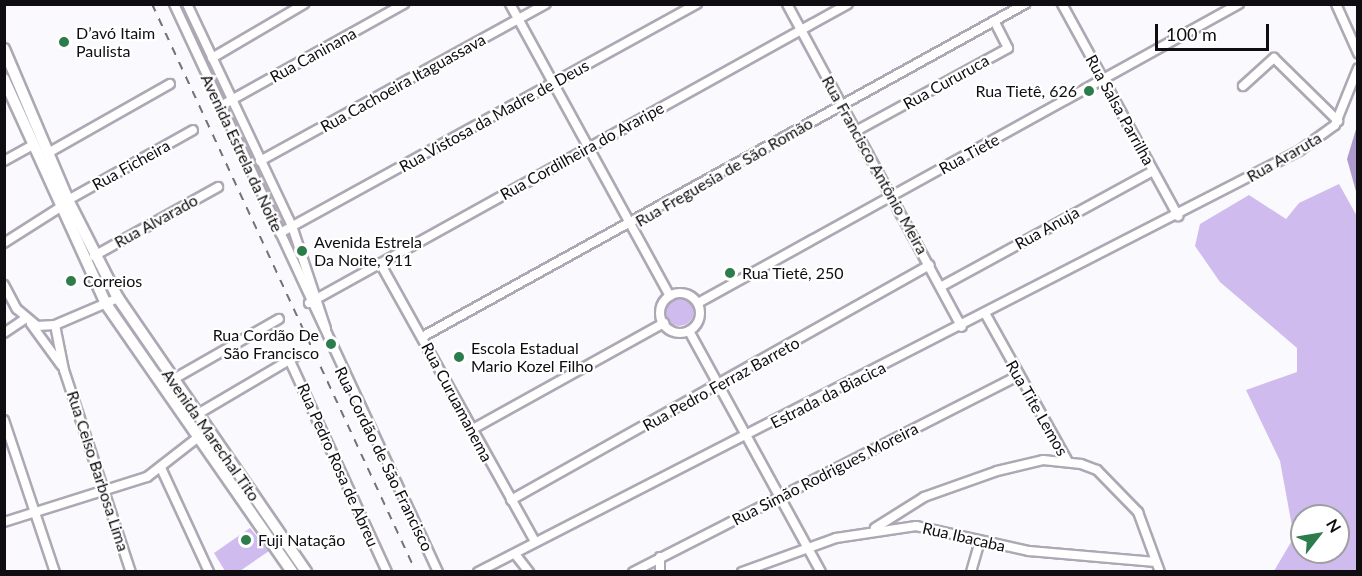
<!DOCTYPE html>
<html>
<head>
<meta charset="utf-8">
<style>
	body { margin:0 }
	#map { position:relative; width:1362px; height:576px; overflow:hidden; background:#faf9fd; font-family:Lato,sans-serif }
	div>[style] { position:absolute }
	.green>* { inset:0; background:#d0bbef }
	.round { border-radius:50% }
	.water>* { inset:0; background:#af9acd }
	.roads { filter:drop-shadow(2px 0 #ada8b4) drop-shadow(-2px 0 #ada8b4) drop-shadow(0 2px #ada8b4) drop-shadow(0 -2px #ada8b4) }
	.minor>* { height:8px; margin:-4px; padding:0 4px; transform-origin:4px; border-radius:4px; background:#fff }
	.minor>.ring { margin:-4px; padding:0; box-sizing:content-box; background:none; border:8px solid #fff; border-radius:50% }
	.major>* { height:10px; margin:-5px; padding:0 5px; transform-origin:5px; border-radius:5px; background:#fff }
	.rail>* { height:2px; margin-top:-1px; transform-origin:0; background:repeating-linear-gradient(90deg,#747276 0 8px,transparent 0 16px) }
	.dots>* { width:16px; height:16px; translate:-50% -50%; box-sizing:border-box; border:3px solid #fff; border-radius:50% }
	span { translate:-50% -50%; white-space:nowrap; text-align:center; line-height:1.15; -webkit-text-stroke:4.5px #fff; paint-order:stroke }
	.poi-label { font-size:16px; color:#0f0d11 }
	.left { translate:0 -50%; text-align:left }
	.right { translate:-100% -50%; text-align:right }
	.street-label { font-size:16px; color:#0f0d11 }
	.frame { position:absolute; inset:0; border:6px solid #0f0d11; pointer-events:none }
	.north { position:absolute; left:1290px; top:504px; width:60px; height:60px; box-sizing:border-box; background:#fff; border:2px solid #9f9ea0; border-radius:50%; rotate:59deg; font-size:16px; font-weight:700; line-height:24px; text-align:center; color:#0f0d11 }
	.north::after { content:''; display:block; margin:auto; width:21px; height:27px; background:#2c7c4c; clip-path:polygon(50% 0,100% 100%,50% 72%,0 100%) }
	.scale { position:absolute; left:1155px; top:24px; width:114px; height:27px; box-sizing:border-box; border:3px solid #0f0d11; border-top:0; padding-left:8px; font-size:18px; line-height:21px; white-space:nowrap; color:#0f0d11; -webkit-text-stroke:4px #fff; paint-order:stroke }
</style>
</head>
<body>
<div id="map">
	<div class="green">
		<i style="clip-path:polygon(evenodd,1339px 184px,1358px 218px,1357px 571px,1274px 571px,1294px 537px,1280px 461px,1246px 390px,1297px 372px,1297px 348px,1220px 282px,1195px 246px,1200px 224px,1249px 195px,1286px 219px,1299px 203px,1339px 184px,1302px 516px,1338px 516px,1338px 552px,1302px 552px,1302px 516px)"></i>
		<i class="round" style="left:664px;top:296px;width:30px;height:30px"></i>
		<i style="clip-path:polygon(250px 528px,269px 551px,240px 571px,225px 571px,214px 553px)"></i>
	</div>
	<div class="water">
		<i style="clip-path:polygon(1357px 126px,1357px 195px,1347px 159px)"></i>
	</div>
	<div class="roads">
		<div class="minor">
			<i style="left:174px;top:4px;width:626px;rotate:65.07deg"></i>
			<i style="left:187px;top:4px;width:246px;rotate:64.7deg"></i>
			<i style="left:292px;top:226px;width:108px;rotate:71.7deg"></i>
			<i style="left:510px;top:4px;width:333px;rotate:61.3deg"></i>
			<i style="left:787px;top:4px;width:367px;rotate:61.6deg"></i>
			<i style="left:1062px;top:4px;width:242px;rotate:61.3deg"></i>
			<i style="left:1336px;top:4px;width:54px;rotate:65.8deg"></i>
			<i style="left:212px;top:58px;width:107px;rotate:-30.4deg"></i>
			<i style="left:1243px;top:86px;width:42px;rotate:-42.1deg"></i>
			<i style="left:1274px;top:58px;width:90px;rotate:44.5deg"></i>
			<i style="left:226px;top:103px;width:204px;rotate:-29.1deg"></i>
			<i style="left:856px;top:131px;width:173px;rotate:-28.6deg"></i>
			<i style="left:1008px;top:48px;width:30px;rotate:-117deg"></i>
			<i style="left:48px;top:153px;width:140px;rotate:-29.5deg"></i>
			<i style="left:4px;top:161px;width:33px;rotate:-29deg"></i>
			<i style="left:260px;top:161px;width:326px;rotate:-28.8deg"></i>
			<i style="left:68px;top:200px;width:143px;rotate:-29.2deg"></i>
			<i style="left:280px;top:233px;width:476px;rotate:-28.8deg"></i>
			<i style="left:4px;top:243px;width:65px;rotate:-32.5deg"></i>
			<i style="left:94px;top:256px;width:142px;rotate:-29.1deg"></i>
			<i style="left:380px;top:263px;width:318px;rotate:60.9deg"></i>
			<i style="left:4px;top:285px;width:27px;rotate:62deg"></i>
			<i style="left:17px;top:309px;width:26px;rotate:40deg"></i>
			<i style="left:37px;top:326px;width:18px;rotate:-3deg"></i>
			<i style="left:55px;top:325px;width:69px;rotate:-23.2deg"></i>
			<i style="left:942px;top:286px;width:240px;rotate:-28.6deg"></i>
			<i class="ring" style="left:660px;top:293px;width:32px;height:32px"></i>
			<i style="left:309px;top:303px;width:616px;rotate:-29.02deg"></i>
			<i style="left:698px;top:303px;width:618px;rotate:-28.93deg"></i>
			<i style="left:986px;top:315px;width:168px;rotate:60.8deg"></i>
			<i style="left:31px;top:324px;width:51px;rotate:53.8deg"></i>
			<i style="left:55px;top:325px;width:46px;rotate:78.7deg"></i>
			<i style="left:64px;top:370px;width:213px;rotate:71.7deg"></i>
			<i style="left:689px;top:331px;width:275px;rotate:61.3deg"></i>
			<i style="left:4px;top:333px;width:27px;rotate:-34deg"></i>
			<i style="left:422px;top:337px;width:689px;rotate:-28.91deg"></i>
			<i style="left:289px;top:359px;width:234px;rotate:65.3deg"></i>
			<i style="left:172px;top:380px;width:123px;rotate:-29.7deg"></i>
			<i style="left:196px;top:415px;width:116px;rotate:-30.5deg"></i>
			<i style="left:4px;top:420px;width:160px;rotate:71.5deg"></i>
			<i style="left:471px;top:430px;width:221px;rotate:-29deg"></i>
			<i style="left:161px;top:468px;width:115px;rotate:65.2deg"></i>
			<i style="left:511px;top:500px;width:480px;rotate:-29.3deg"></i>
			<i style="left:4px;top:522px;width:150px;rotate:-17.5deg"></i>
			<i style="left:147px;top:477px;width:68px;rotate:-37.9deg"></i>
			<i style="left:875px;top:528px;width:58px;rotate:-32.3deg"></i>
			<i style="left:924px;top:497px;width:77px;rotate:-19.6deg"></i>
			<i style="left:997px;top:471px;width:47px;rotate:-13.4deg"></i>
			<i style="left:1043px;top:460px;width:38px;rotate:6deg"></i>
			<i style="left:1081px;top:464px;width:17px;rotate:21deg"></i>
			<i style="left:1097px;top:470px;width:59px;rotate:45.7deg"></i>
			<i style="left:1138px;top:512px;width:64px;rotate:69.9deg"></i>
			<i style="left:515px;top:554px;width:23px;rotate:52deg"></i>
			<i style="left:660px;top:557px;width:15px;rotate:90deg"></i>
			<i style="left:478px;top:572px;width:923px;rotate:-27.15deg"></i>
			<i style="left:1299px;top:151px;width:44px;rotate:-35.8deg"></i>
			<i style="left:1335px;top:125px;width:61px;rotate:-68deg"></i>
			<i style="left:633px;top:572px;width:431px;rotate:-27deg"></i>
			<i style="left:742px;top:572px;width:100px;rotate:-19.9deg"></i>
			<i style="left:836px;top:538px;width:81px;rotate:-8.5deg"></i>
			<i style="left:916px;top:526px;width:116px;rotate:12.5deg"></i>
			<i style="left:1029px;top:551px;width:127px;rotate:5deg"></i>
			<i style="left:971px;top:572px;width:32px;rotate:-74deg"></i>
		</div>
		<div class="major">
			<i style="left:4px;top:49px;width:164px;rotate:67deg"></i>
			<i style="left:68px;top:200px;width:110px;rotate:63deg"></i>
			<i style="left:118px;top:298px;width:332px;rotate:55.5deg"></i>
			<i style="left:4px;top:79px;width:247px;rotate:65.6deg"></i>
			<i style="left:106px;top:304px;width:326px;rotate:55.2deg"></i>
		</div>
	</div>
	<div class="rail">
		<i style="left:152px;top:4px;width:626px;rotate:65.07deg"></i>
	</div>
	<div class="dots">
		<i style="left:64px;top:42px;background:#2c7c4c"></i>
		<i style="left:1089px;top:91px;background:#2c7c4c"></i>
		<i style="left:302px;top:251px;background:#2c7c4c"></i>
		<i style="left:730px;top:273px;background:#2c7c4c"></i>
		<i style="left:71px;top:281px;background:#2c7c4c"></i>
		<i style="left:331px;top:344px;background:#2c7c4c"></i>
		<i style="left:459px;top:357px;background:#2c7c4c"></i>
		<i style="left:246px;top:540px;background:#2c7c4c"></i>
	</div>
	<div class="poi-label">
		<span class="left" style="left:76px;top:42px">D’avó Itaim<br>Paulista</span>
		<span class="right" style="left:1077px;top:91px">Rua Tietê, 626</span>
		<span class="left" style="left:314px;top:251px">Avenida Estrela<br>Da Noite, 911</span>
		<span class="left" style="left:742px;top:273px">Rua Tietê, 250</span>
		<span class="left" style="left:83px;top:281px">Correios</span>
		<span class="right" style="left:319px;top:344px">Rua Cordão De<br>São Francisco</span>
		<span class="left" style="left:471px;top:357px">Escola Estadual<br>Mario Kozel Filho</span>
		<span class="left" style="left:258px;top:540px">Fuji Natação</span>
	</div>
	<div class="street-label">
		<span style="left:313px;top:55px;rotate:-29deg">Rua Caninana</span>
		<span style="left:946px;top:82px;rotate:-29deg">Rua Cururuca</span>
		<span style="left:403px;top:83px;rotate:-29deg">Rua Cachoeira Itaguassava</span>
		<span style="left:1120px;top:110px;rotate:61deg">Rua Salsa Parrilha</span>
		<span style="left:494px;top:116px;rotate:-29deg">Rua Vistosa da Madre de Deus</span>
		<span style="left:582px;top:151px;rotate:-29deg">Rua Cordilheira do Araripe</span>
		<span style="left:242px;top:153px;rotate:65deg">Avenida Estrela da Noite</span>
		<span style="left:969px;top:154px;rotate:-29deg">Rua Tiete</span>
		<span style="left:1284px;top:157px;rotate:-30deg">Rua Araruta</span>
		<span style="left:131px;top:165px;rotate:-29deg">Rua Ficheira</span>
		<span style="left:875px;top:165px;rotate:61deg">Rua Francisco Antônio Meira</span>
		<span style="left:724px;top:172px;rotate:-30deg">Rua Freguesia de São Romão</span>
		<span style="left:156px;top:221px;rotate:-29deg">Rua Alvarado</span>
		<span style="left:1047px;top:228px;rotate:-29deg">Rua Anuja</span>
		<span style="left:721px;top:384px;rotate:-29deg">Rua Pedro Ferraz Barreto</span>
		<span style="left:828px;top:395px;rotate:-27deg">Estrada da Biacica</span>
		<span style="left:457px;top:402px;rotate:62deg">Rua Curuamanema</span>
		<span style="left:1037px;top:408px;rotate:60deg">Rua Tite Lemos</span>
		<span style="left:211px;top:435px;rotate:55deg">Avenida Marechal Tito</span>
		<span style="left:384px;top:459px;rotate:64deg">Rua Cordão de São Francisco</span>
		<span style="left:338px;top:465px;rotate:66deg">Rua Pedro Rosa de Abreu</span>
		<span style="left:98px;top:471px;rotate:72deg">Rua Celso Barbosa Lima</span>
		<span style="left:825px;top:474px;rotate:-27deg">Rua Simão Rodrigues Moreira</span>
		<span style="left:964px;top:537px;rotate:13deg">Rua Ibacaba</span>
	</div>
	<div class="frame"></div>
	<div class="north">N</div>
	<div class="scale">100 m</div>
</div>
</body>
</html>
